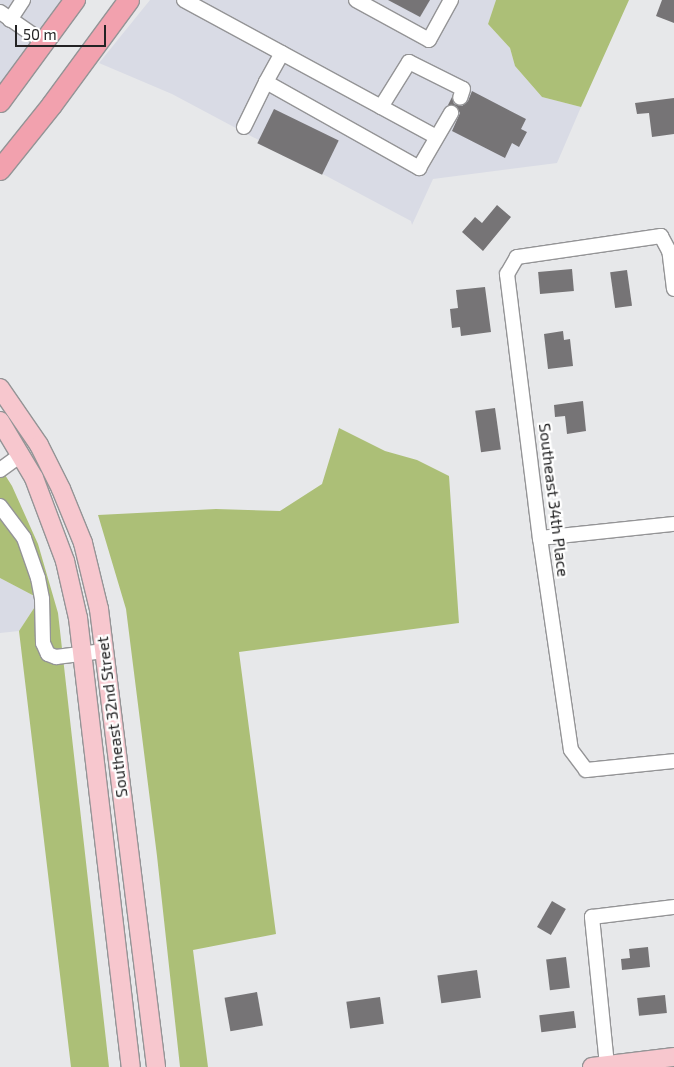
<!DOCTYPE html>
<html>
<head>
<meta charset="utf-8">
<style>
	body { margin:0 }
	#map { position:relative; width:674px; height:1067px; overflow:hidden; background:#e7e8ea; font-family:"Exo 2",sans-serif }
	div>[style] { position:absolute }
	.built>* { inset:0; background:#d9dbe5 }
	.forest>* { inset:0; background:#acbf77 }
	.building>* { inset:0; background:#767476; transform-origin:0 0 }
	.roads { filter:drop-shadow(1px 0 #949496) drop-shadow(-1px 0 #949496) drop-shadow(0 1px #949496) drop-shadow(0 -1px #949496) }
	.minor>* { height:14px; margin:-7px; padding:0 7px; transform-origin:7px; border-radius:7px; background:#fff }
	.major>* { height:18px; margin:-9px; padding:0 9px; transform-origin:9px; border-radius:9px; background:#f7c7ce }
	.highway>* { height:20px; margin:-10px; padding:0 10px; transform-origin:10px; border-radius:10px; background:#f2a1ae }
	span { translate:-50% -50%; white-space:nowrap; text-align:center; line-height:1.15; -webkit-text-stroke:4.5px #fff; paint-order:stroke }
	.street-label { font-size:16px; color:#232324 }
	.scale { position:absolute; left:15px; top:25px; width:91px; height:22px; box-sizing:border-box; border:2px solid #232324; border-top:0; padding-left:6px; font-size:15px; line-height:18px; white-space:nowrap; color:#232324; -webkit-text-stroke:4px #fff; paint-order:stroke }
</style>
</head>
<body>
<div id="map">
	<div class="built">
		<i style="clip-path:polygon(0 0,62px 0,0 92px)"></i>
		<i style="clip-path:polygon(150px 0,496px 0,488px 24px,510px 48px,515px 66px,542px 97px,581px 107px,557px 163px,433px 179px,412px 225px,411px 221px,172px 94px,99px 63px)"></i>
		<i style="clip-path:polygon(0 578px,40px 599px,19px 631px,0 633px)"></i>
	</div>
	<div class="forest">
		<i style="clip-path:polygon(496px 0,629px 0,581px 107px,542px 97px,515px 66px,510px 48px,488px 24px)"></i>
		<i style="clip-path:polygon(339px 428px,385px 451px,417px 460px,449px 476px,459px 623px,239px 652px,276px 934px,193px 950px,208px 1067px,180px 1067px,157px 856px,126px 609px,98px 515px,216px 509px,280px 511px,322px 484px)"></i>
		<i style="clip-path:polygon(0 467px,12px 486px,38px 544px,58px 613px,109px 1067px,71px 1067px,19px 631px,40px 599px,0 578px)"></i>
	</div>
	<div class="building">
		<i style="clip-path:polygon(388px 0,430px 0,420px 17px)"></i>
		<i style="clip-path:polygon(662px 0,674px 0,674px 23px,656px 16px)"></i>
		<i style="clip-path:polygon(472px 91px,526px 119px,521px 129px,527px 132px,519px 147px,512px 143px,505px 158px,452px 131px,460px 113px,456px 106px,448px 105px,452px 97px,454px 104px,462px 106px,468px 101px)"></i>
		<i style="clip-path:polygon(674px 98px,674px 134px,652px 137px,649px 113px,637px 114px,635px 103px)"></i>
		<i style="left:274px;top:109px;width:72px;height:38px;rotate:26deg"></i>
		<i style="clip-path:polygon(497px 205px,511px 217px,483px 251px,462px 232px,475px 217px,482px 223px)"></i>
		<i style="left:572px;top:269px;width:22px;height:34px;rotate:85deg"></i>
		<i style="left:627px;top:270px;width:36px;height:17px;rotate:82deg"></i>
		<i style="clip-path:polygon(485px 287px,491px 332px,461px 336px,460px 327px,452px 328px,450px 309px,458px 308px,456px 290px)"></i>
		<i style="clip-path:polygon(563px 331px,564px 340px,570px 339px,573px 366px,548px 369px,544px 334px)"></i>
		<i style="clip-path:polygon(583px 401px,586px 431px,567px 434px,565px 416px,555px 417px,554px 405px)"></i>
		<i style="left:495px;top:408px;width:42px;height:20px;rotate:82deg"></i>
		<i style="left:552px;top:901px;width:16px;height:30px;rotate:30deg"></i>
		<i style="clip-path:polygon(648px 947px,650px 967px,622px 970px,621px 959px,630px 958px,629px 949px)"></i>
		<i style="left:566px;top:957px;width:31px;height:20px;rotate:83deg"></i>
		<i style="left:477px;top:970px;width:28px;height:40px;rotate:82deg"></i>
		<i style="left:257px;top:992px;width:34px;height:33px;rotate:80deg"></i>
		<i style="left:665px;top:995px;width:18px;height:28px;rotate:84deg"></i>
		<i style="left:380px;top:997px;width:27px;height:34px;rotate:82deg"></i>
		<i style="left:574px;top:1011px;width:17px;height:35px;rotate:83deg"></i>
	</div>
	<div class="roads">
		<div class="minor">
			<i style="left:184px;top:0;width:287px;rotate:28.5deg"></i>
			<i style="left:356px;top:0;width:83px;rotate:28.7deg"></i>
			<i style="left:429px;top:40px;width:46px;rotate:-61.2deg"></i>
			<i style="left:0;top:12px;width:55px;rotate:34.6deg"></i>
			<i style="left:10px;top:20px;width:24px;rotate:-57deg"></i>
			<i style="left:282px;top:53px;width:33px;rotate:119deg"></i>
			<i style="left:266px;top:82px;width:176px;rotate:29.3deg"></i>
			<i style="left:419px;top:168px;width:64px;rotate:-59.8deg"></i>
			<i style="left:381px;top:107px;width:53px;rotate:-58.1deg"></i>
			<i style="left:409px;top:62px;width:60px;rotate:26.6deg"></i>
			<i style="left:463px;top:89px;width:9px;rotate:108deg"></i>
			<i style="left:244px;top:127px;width:50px;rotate:-63.9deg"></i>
			<i style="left:674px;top:289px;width:38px;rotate:-97deg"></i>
			<i style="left:669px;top:251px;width:17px;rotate:-118deg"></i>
			<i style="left:661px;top:236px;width:146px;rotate:171.7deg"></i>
			<i style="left:517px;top:257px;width:20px;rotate:120deg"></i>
			<i style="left:507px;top:274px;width:266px;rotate:82.9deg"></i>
			<i style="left:540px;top:538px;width:214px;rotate:81.7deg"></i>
			<i style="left:571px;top:750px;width:25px;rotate:53deg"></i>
			<i style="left:586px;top:770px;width:88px;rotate:-5.8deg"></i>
			<i style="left:0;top:470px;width:26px;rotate:-36deg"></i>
			<i style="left:0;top:506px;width:40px;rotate:53deg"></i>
			<i style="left:24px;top:538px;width:42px;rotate:70.7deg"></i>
			<i style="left:38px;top:578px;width:21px;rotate:79deg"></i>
			<i style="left:42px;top:599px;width:44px;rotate:88.7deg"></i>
			<i style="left:43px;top:643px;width:12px;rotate:66deg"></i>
			<i style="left:48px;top:654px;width:9px;rotate:21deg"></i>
			<i style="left:56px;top:657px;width:48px;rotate:-7.1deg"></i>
			<i style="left:540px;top:538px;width:135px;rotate:-6deg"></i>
			<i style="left:607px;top:1065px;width:149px;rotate:-95.8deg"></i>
			<i style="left:592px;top:917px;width:83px;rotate:-7deg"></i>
		</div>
		<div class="major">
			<i style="left:0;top:388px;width:69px;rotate:55.6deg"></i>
			<i style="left:39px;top:445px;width:49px;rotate:63.4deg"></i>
			<i style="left:61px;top:489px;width:58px;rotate:67.8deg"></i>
			<i style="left:83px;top:543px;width:68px;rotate:76.4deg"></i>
			<i style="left:99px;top:609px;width:462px;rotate:82.9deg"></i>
			<i style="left:0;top:421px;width:66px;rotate:59.2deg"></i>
			<i style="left:34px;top:478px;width:89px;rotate:69.5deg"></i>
			<i style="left:65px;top:561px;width:58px;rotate:77.2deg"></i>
			<i style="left:78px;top:618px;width:452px;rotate:83.3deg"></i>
			<i style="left:592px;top:1067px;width:83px;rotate:-7deg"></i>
		</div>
		<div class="highway">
			<i style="left:0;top:102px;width:127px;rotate:-53.7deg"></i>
			<i style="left:0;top:170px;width:83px;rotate:-51.3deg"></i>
			<i style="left:52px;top:105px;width:130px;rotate:-53.7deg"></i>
		</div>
	</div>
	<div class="street-label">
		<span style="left:554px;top:500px;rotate:83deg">Southeast 34th Place</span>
		<span style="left:112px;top:717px;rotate:-97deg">Southeast 32nd Street</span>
	</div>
	<div class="scale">50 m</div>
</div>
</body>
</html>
